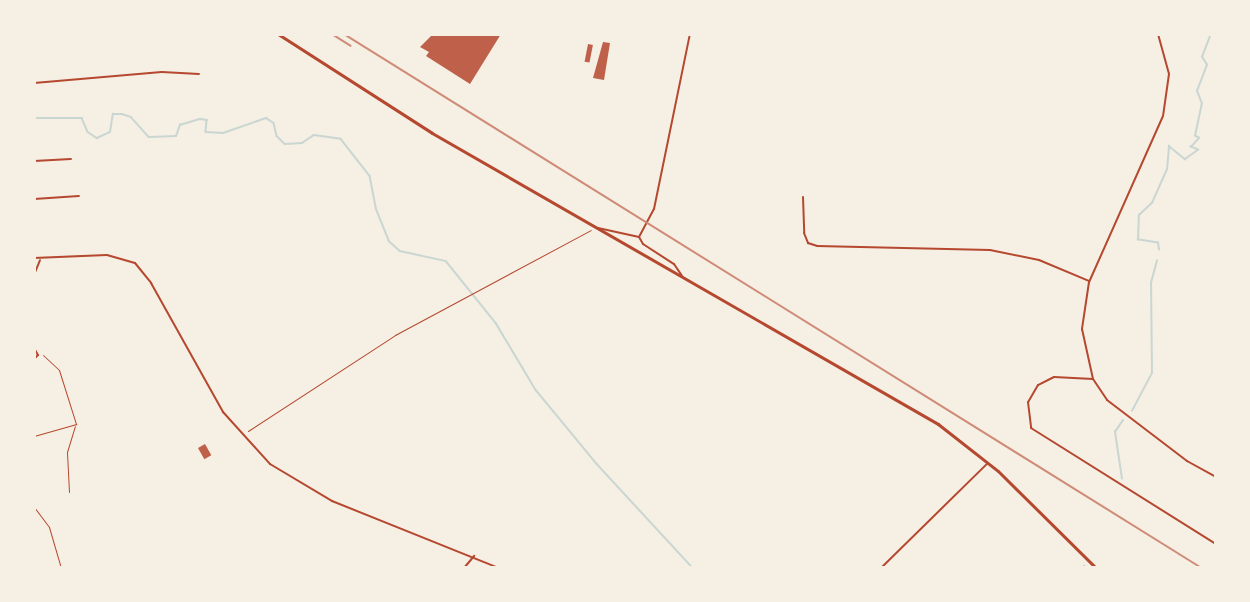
<!DOCTYPE html>
<html>
<head>
<meta charset="utf-8">
<style>
	body { margin:0 }
	#map { position:relative; width:1250px; height:602px; overflow:hidden; background:#f6efe4; font-family:Ubuntu,sans-serif }
	div>[style] { position:absolute }
	.stream>* { height:1.5px; margin:-0.75px; padding:0 0.75px; transform-origin:0.75px; border-radius:0.75px; background:#c9d6d2 }
	.building>* { inset:0; background:#bf614a; transform-origin:0 0 }
	.path>* { height:1px; margin:-0.5px; padding:0 0.5px; transform-origin:0.5px; border-radius:0.5px; background:#b5482f }
	.minor>* { height:2px; margin:-1px; padding:0 1px; transform-origin:1px; border-radius:1px; background:#b5482f }
	.secondary>* { height:3px; margin:-1.5px; padding:0 1.5px; transform-origin:1.5px; border-radius:1.5px; background:#b5482f }
	.rail>* { height:1.5px; margin:-0.75px; padding:0 0.75px; transform-origin:0.75px; border-radius:0.75px; background:#cf8b77 }
	span { translate:-50% -50%; white-space:nowrap; text-align:center; line-height:1.15; -webkit-text-stroke:5px #f6efe4; paint-order:stroke }
	.frame { position:absolute; inset:0; border:36px solid #f6efe4; pointer-events:none }
</style>
</head>
<body>
<div id="map">
	<div class="stream">
		<i style="left:34px;top:118px;width:48px"></i>
		<i style="left:82px;top:118px;width:15px;rotate:67deg"></i>
		<i style="left:88px;top:132px;width:11px;rotate:34deg"></i>
		<i style="left:97px;top:138px;width:14px;rotate:-25deg"></i>
		<i style="left:110px;top:132px;width:18px;rotate:-81deg"></i>
		<i style="left:113px;top:114px;width:9px"></i>
		<i style="left:122px;top:114px;width:9px;rotate:18deg"></i>
		<i style="left:131px;top:117px;width:27px;rotate:48deg"></i>
		<i style="left:149px;top:137px;width:27px;rotate:-2deg"></i>
		<i style="left:176px;top:136px;width:12px;rotate:-70deg"></i>
		<i style="left:180px;top:125px;width:21px;rotate:-17deg"></i>
		<i style="left:200px;top:119px;width:7px;rotate:8deg"></i>
		<i style="left:207px;top:120px;width:12px;rotate:95deg"></i>
		<i style="left:206px;top:132px;width:17px;rotate:3deg"></i>
		<i style="left:223px;top:133px;width:46px;rotate:-19.2deg"></i>
		<i style="left:266px;top:118px;width:9px;rotate:32deg"></i>
		<i style="left:274px;top:123px;width:13px;rotate:77deg"></i>
		<i style="left:277px;top:136px;width:11px;rotate:45deg"></i>
		<i style="left:285px;top:144px;width:17px;rotate:-3deg"></i>
		<i style="left:302px;top:143px;width:14px;rotate:-34deg"></i>
		<i style="left:314px;top:135px;width:27px;rotate:8deg"></i>
		<i style="left:341px;top:139px;width:47px;rotate:51.9deg"></i>
		<i style="left:370px;top:176px;width:33px;rotate:79deg"></i>
		<i style="left:376px;top:208px;width:35px;rotate:68deg"></i>
		<i style="left:389px;top:241px;width:15px;rotate:42deg"></i>
		<i style="left:400px;top:251px;width:47px;rotate:12.3deg"></i>
		<i style="left:446px;top:261px;width:80px;rotate:51.1deg"></i>
		<i style="left:496px;top:323px;width:78px;rotate:59.2deg"></i>
		<i style="left:536px;top:390px;width:96px;rotate:50.5deg"></i>
		<i style="left:597px;top:464px;width:142px;rotate:47.3deg"></i>
		<i style="left:1159px;top:250px;width:7px;rotate:-98deg"></i>
		<i style="left:1158px;top:243px;width:20px;rotate:-171deg"></i>
		<i style="left:1138px;top:240px;width:25px;rotate:-88deg"></i>
		<i style="left:1139px;top:215px;width:18px;rotate:-43deg"></i>
		<i style="left:1152px;top:203px;width:36px;rotate:-66deg"></i>
		<i style="left:1167px;top:170px;width:24px;rotate:-85deg"></i>
		<i style="left:1169px;top:146px;width:21px;rotate:39deg"></i>
		<i style="left:1185px;top:159px;width:16px;rotate:-35deg"></i>
		<i style="left:1198px;top:150px;width:8px;rotate:-157deg"></i>
		<i style="left:1191px;top:147px;width:12px;rotate:-48deg"></i>
		<i style="left:1199px;top:138px;width:4px;rotate:-153deg"></i>
		<i style="left:1195px;top:136px;width:33px;rotate:-78deg"></i>
		<i style="left:1202px;top:104px;width:14px;rotate:-111deg"></i>
		<i style="left:1197px;top:91px;width:28px;rotate:-69deg"></i>
		<i style="left:1207px;top:65px;width:9px;rotate:-122deg"></i>
		<i style="left:1202px;top:57px;width:25px;rotate:-69deg"></i>
		<i style="left:1132px;top:411px;width:43px;rotate:-62.2deg"></i>
		<i style="left:1152px;top:373px;width:90px;rotate:-90.6deg"></i>
		<i style="left:1151px;top:283px;width:23px;rotate:-75deg"></i>
		<i style="left:1122px;top:479px;width:48px;rotate:-98.5deg"></i>
		<i style="left:1115px;top:432px;width:14px;rotate:-56deg"></i>
		<i style="left:1082px;top:568px;width:3px;rotate:-45deg"></i>
	</div>
	<div class="building">
		<i style="clip-path:polygon(433px 34px,501px 34px,470px 84px,426px 56px,429px 52px,420px 47px)"></i>
		<i style="clip-path:polygon(603px 42px,610px 43px,604px 80px,593px 78px)"></i>
		<i style="left:588px;top:44px;width:5px;height:18px;rotate:11deg"></i>
		<i style="left:205px;top:444px;width:13px;height:8px;rotate:61deg"></i>
	</div>
	<div class="path">
		<i style="left:43px;top:355px;width:22px;rotate:43deg"></i>
		<i style="left:59px;top:370px;width:57px;rotate:72.5deg"></i>
		<i style="left:248px;top:431px;width:176px;rotate:-33.1deg"></i>
		<i style="left:395px;top:335px;width:222px;rotate:-28.2deg"></i>
		<i style="left:34px;top:436px;width:44px;rotate:-15.9deg"></i>
		<i style="left:69px;top:492px;width:40px;rotate:-92.9deg"></i>
		<i style="left:67px;top:452px;width:27px;rotate:-73deg"></i>
		<i style="left:34px;top:507px;width:25px;rotate:53deg"></i>
		<i style="left:49px;top:527px;width:43px;rotate:73.7deg"></i>
	</div>
	<div class="minor">
		<i style="left:1158px;top:34px;width:41px;rotate:74.6deg"></i>
		<i style="left:1169px;top:74px;width:42px;rotate:98.1deg"></i>
		<i style="left:1163px;top:116px;width:182px;rotate:114deg"></i>
		<i style="left:1089px;top:282px;width:48px;rotate:98.5deg"></i>
		<i style="left:1082px;top:329px;width:51px;rotate:77.6deg"></i>
		<i style="left:1093px;top:379px;width:25px;rotate:56deg"></i>
		<i style="left:1107px;top:400px;width:101px;rotate:37.3deg"></i>
		<i style="left:1187px;top:461px;width:33px;rotate:29deg"></i>
		<i style="left:34px;top:83px;width:128px;rotate:-4.9deg"></i>
		<i style="left:162px;top:72px;width:37px;rotate:3deg"></i>
		<i style="left:34px;top:161px;width:37px;rotate:-3deg"></i>
		<i style="left:803px;top:197px;width:36px;rotate:88deg"></i>
		<i style="left:804px;top:233px;width:11px;rotate:68deg"></i>
		<i style="left:808px;top:243px;width:9px;rotate:18deg"></i>
		<i style="left:817px;top:246px;width:173px;rotate:1.3deg"></i>
		<i style="left:990px;top:250px;width:50px;rotate:11.5deg"></i>
		<i style="left:1039px;top:260px;width:54px;rotate:22.8deg"></i>
		<i style="left:34px;top:199px;width:45px;rotate:-3.8deg"></i>
		<i style="left:598px;top:228px;width:42px;rotate:12.4deg"></i>
		<i style="left:639px;top:237px;width:32px;rotate:-62deg"></i>
		<i style="left:654px;top:209px;width:179px;rotate:-78.4deg"></i>
		<i style="left:639px;top:237px;width:8px;rotate:60deg"></i>
		<i style="left:643px;top:244px;width:37px;rotate:33deg"></i>
		<i style="left:674px;top:264px;width:14px;rotate:56deg"></i>
		<i style="left:34px;top:258px;width:73px;rotate:-2.4deg"></i>
		<i style="left:107px;top:255px;width:29px;rotate:16deg"></i>
		<i style="left:135px;top:263px;width:26px;rotate:51deg"></i>
		<i style="left:151px;top:283px;width:148px;rotate:60.8deg"></i>
		<i style="left:223px;top:412px;width:70px;rotate:47.9deg"></i>
		<i style="left:270px;top:464px;width:72px;rotate:30.8deg"></i>
		<i style="left:332px;top:501px;width:180px;rotate:21.9deg"></i>
		<i style="left:34px;top:275px;width:16px;rotate:-68deg"></i>
		<i style="left:34px;top:348px;width:8px;rotate:60deg"></i>
		<i style="left:38px;top:355px;width:6px;rotate:135deg"></i>
		<i style="left:1093px;top:379px;width:39px;rotate:-177deg"></i>
		<i style="left:1054px;top:377px;width:18px;rotate:153deg"></i>
		<i style="left:1038px;top:385px;width:20px;rotate:120deg"></i>
		<i style="left:1028px;top:402px;width:26px;rotate:83deg"></i>
		<i style="left:1031px;top:428px;width:218px;rotate:32.1deg"></i>
		<i style="left:464px;top:568px;width:16px;rotate:-50deg"></i>
		<i style="left:881px;top:568px;width:150px;rotate:-44.5deg"></i>
	</div>
	<div class="secondary">
		<i style="left:278px;top:34px;width:183px;rotate:32.7deg"></i>
		<i style="left:432px;top:133px;width:584px;rotate:29.9deg"></i>
		<i style="left:938px;top:424px;width:76px;rotate:38.1deg"></i>
		<i style="left:998px;top:471px;width:138px;rotate:44.7deg"></i>
	</div>
	<div class="rail">
		<i style="left:332px;top:34px;width:22px;rotate:32deg"></i>
		<i style="left:344px;top:34px;width:1011px;rotate:31.9deg"></i>
	</div>
	<div class="frame"></div>
</div>
</body>
</html>
